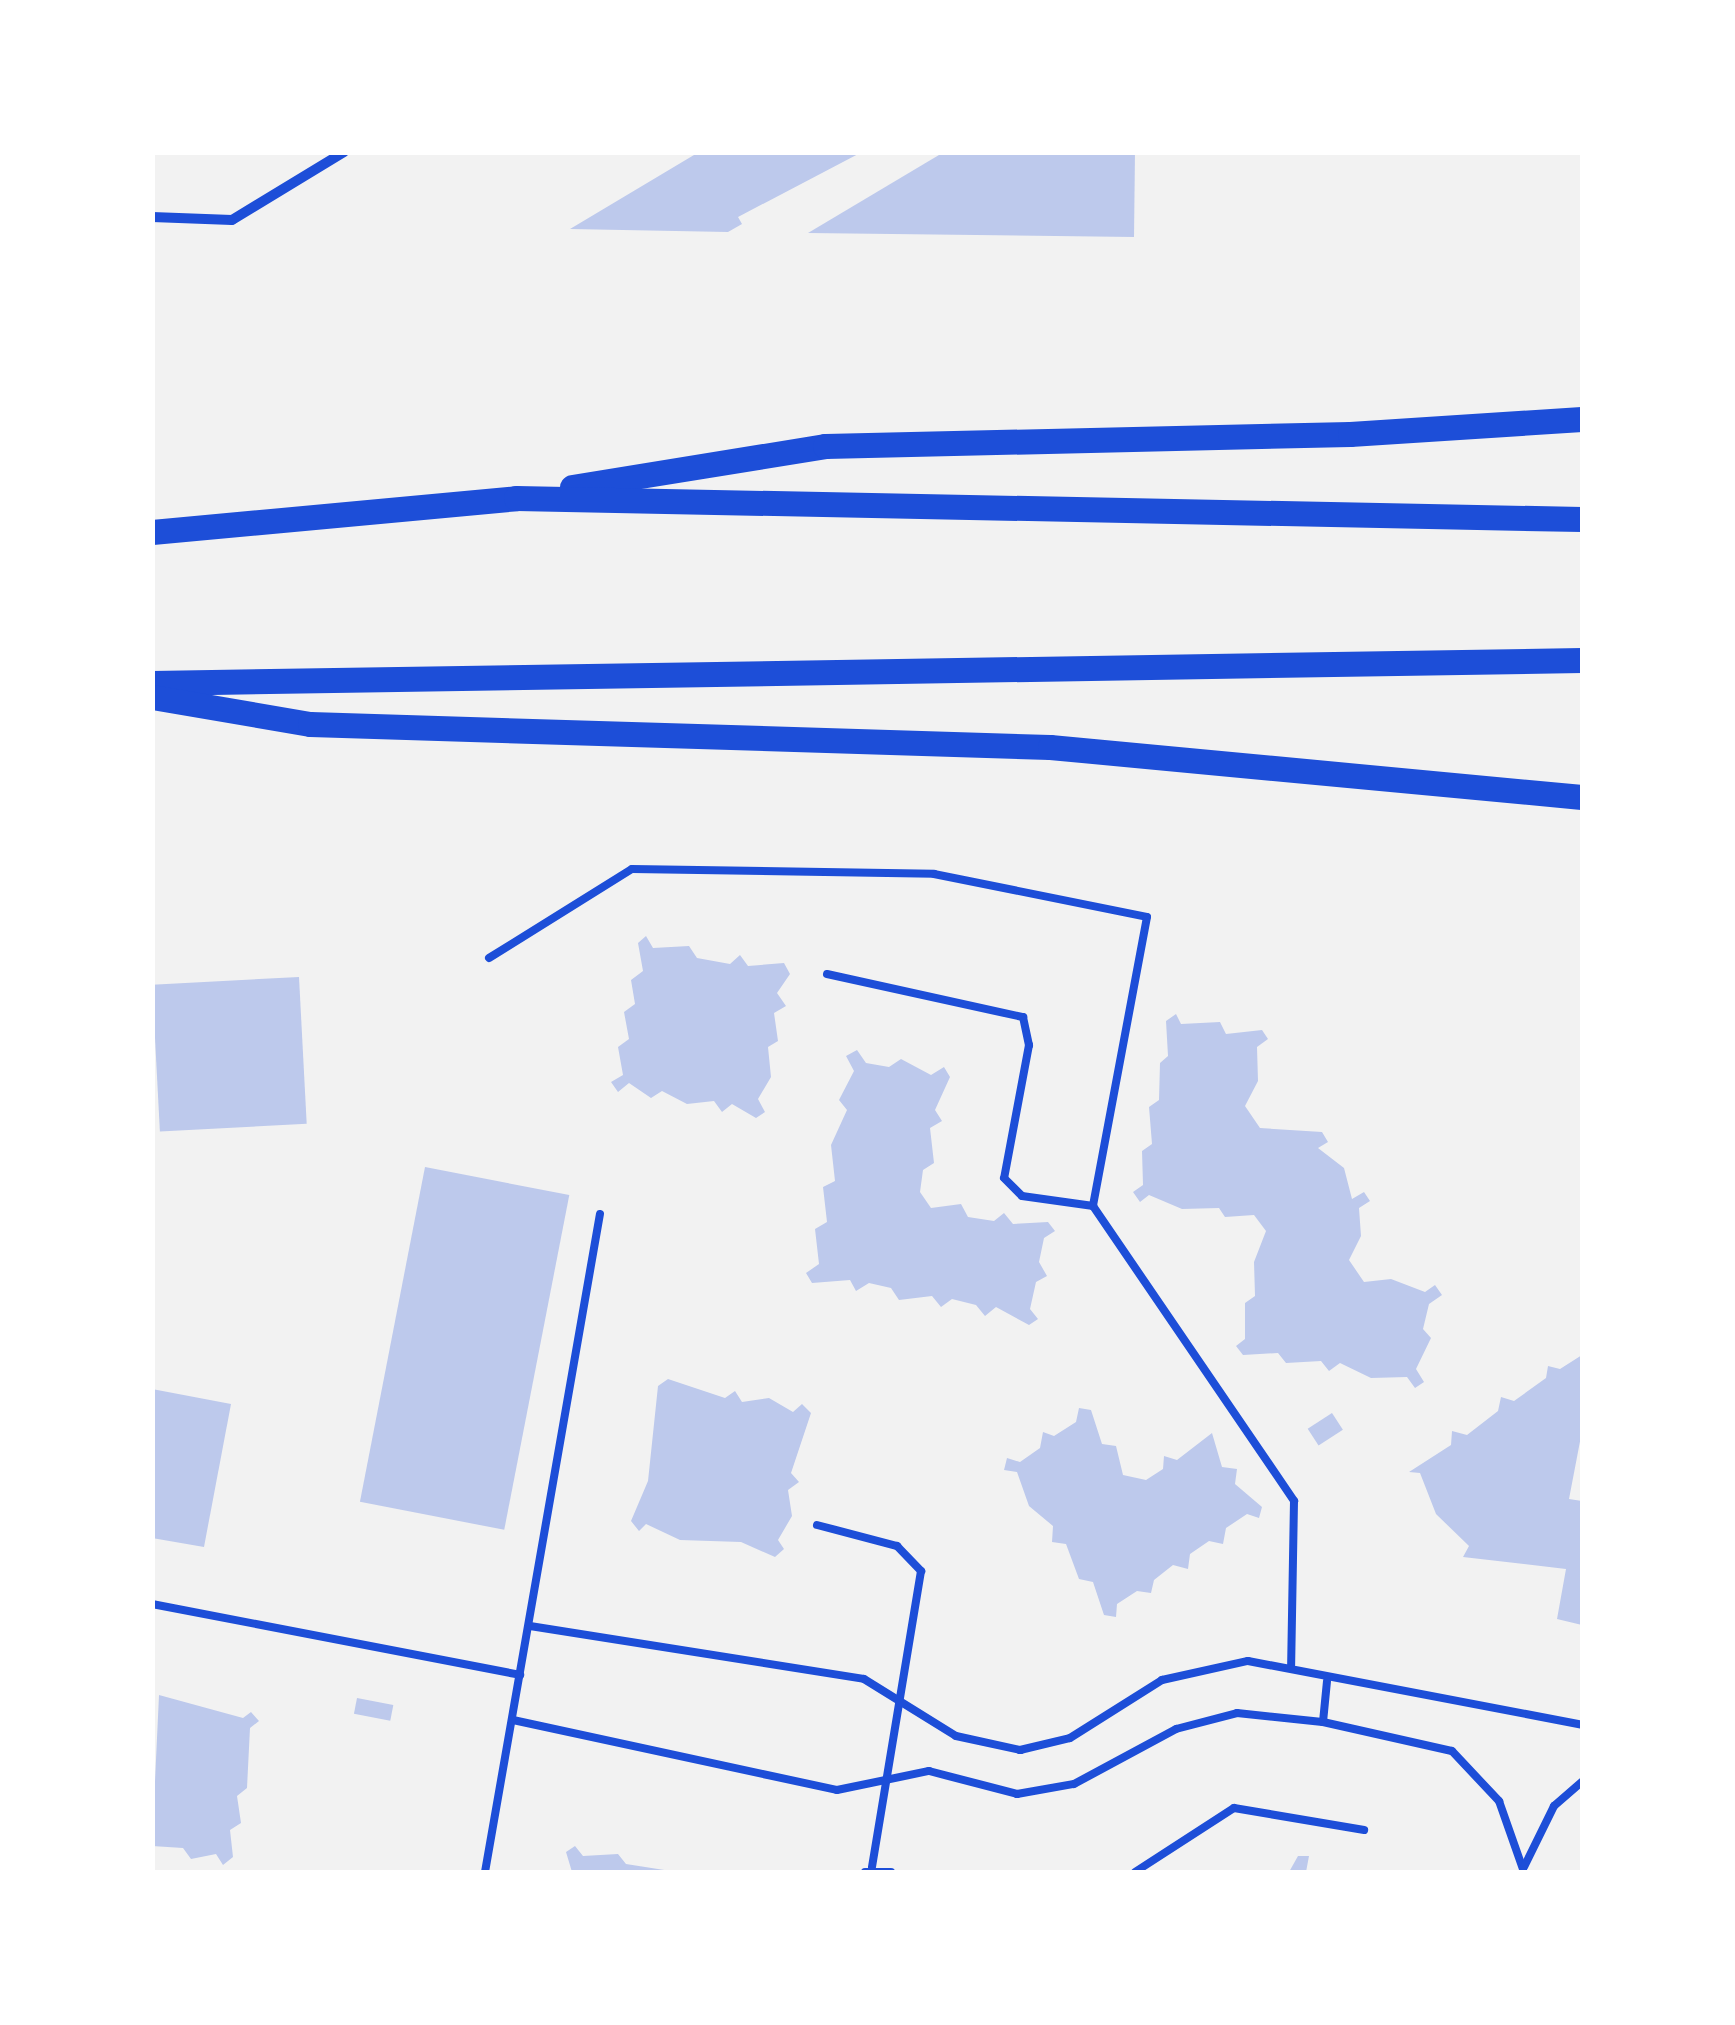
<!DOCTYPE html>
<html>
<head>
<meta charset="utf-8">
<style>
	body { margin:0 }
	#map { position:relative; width:1735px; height:2025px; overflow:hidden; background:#f2f2f2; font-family:"PT Sans Narrow",sans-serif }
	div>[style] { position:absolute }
	.building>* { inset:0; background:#bdc9ec; transform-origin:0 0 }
	.service>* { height:8px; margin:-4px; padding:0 4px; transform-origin:4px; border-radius:4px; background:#1d4ed8 }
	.minor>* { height:10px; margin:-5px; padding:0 5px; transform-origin:5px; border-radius:5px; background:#1d4ed8 }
	.primary>* { height:25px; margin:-12.5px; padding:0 12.5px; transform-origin:12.5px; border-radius:12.5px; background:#1d4ed8 }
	span { translate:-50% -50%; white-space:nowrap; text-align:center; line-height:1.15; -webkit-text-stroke:9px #fff; paint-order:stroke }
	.frame { position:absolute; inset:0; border:155px solid #fff; pointer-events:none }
</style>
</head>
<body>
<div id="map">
	<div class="building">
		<i style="clip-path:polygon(699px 152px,862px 152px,738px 217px,742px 224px,728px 232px,570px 229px)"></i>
		<i style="clip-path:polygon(944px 152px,1135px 152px,1134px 237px,808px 233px)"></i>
		<i style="clip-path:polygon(646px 936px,653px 948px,689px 946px,697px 958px,730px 964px,740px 955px,748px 966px,784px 963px,790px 974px,777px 993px,786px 1006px,774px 1013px,778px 1041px,768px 1047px,771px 1077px,758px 1099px,765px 1112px,756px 1118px,732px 1104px,722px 1112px,714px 1101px,687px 1104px,662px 1091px,651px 1098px,629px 1083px,618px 1092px,611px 1082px,623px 1075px,618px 1047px,629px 1039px,624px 1012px,635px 1004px,631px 980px,643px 971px,638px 943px)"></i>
		<i style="left:299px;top:977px;width:147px;height:147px;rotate:87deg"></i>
		<i style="clip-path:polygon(1176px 1014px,1181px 1024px,1220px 1022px,1226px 1034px,1262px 1030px,1268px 1039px,1257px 1047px,1258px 1081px,1245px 1106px,1260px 1128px,1322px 1132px,1328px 1142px,1318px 1148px,1344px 1168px,1352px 1199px,1364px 1192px,1370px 1201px,1359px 1208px,1361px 1236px,1349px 1260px,1364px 1282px,1391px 1279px,1425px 1292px,1435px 1285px,1442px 1295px,1429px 1304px,1423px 1329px,1431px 1338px,1416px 1369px,1424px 1382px,1415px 1388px,1407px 1377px,1371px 1378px,1340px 1363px,1329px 1371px,1321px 1361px,1286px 1363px,1278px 1353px,1243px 1355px,1236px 1346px,1245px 1339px,1245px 1303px,1255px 1296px,1254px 1262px,1266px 1231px,1254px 1215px,1225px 1217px,1219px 1208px,1182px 1209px,1149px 1195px,1140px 1202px,1133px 1192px,1143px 1185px,1142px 1151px,1152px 1144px,1149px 1107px,1159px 1100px,1160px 1063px,1168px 1056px,1166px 1021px)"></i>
		<i style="clip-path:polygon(857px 1050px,866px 1063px,889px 1067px,901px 1059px,931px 1075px,944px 1067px,950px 1077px,935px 1110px,942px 1121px,930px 1128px,934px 1163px,923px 1170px,920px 1192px,931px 1208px,961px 1204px,968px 1217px,994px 1221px,1004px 1213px,1013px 1224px,1048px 1222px,1055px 1231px,1044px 1238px,1039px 1262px,1047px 1276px,1036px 1282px,1030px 1309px,1038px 1319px,1029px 1325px,996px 1307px,985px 1316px,976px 1305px,952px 1299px,941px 1307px,932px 1296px,899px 1300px,891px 1288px,869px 1283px,856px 1291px,850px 1280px,812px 1283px,806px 1273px,819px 1264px,815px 1229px,827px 1222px,823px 1187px,835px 1181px,831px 1145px,847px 1110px,839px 1100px,854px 1071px,846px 1056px)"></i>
		<i style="left:425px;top:1167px;width:147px;height:341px;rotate:11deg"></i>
		<i style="clip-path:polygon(1582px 1355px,1582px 1431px,1569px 1499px,1582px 1501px,1582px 1625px,1557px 1619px,1566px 1569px,1463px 1557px,1469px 1546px,1436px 1514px,1420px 1473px,1409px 1472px,1451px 1445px,1452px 1431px,1467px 1435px,1498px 1411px,1501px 1397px,1514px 1401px,1546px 1378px,1548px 1366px,1560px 1369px)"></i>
		<i style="clip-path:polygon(668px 1379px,725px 1398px,735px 1391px,742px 1402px,769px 1398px,793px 1412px,802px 1404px,811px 1413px,791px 1473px,799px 1482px,788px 1490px,792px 1516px,778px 1540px,784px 1549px,775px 1557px,741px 1542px,680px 1540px,646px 1524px,639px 1531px,631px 1521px,648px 1481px,658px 1386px)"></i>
		<i style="clip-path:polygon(152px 1389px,231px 1404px,204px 1547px,152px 1538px)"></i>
		<i style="clip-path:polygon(1079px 1408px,1091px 1410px,1102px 1444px,1116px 1446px,1123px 1475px,1146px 1480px,1163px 1469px,1164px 1456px,1177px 1460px,1212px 1433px,1222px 1467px,1237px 1469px,1235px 1484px,1262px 1507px,1259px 1518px,1247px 1514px,1226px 1528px,1223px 1544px,1209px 1541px,1190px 1554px,1188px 1569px,1173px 1565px,1154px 1580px,1151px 1593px,1137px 1591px,1117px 1604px,1116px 1617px,1104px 1615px,1093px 1582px,1079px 1579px,1066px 1544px,1052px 1542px,1053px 1526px,1029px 1506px,1017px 1472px,1004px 1470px,1007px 1458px,1020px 1462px,1040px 1448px,1043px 1432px,1054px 1436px,1076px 1422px)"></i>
		<i style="left:1332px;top:1413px;width:20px;height:29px;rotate:57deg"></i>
		<i style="clip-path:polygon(159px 1695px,243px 1718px,251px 1712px,259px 1721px,250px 1728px,247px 1788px,237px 1796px,241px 1823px,230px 1830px,233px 1857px,223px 1865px,216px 1854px,191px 1859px,183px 1848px,152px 1846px)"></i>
		<i style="left:357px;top:1698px;width:37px;height:16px;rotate:11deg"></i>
		<i style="clip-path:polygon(575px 1846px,583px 1856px,618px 1854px,626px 1864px,677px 1872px,572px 1872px,566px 1852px)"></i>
		<i style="clip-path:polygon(1298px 1856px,1309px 1856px,1306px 1872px,1289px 1872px)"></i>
	</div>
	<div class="service">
		<i style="left:489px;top:958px;width:168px;rotate:-31.9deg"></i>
		<i style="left:632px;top:869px;width:302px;rotate:0.9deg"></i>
		<i style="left:934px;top:874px;width:217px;rotate:11.4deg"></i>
		<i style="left:1147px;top:917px;width:294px;rotate:100.6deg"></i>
		<i style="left:1093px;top:1206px;width:357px;rotate:55.7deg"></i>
		<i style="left:1294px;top:1501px;width:164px;rotate:91deg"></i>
		<i style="left:827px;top:974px;width:201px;rotate:12.4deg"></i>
		<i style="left:1023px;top:1017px;width:29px;rotate:78deg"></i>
		<i style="left:1029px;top:1045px;width:135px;rotate:100.6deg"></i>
		<i style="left:1004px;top:1178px;width:25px;rotate:45deg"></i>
		<i style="left:1022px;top:1196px;width:72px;rotate:8deg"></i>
		<i style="left:817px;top:1525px;width:83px;rotate:14.7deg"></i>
		<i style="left:897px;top:1546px;width:35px;rotate:46deg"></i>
		<i style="left:921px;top:1571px;width:300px;rotate:99.4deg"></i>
		<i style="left:152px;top:1604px;width:375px;rotate:10.9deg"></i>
		<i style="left:530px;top:1626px;width:338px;rotate:9deg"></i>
		<i style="left:864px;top:1679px;width:108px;rotate:31.8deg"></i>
		<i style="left:956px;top:1736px;width:66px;rotate:12.3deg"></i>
		<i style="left:1020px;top:1750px;width:51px;rotate:-13.5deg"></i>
		<i style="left:1070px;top:1738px;width:109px;rotate:-32.2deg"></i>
		<i style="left:1162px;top:1680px;width:88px;rotate:-12.5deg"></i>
		<i style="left:1248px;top:1661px;width:340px;rotate:10.8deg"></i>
		<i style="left:513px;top:1720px;width:331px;rotate:12.2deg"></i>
		<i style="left:837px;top:1790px;width:94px;rotate:-11.7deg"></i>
		<i style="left:929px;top:1771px;width:91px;rotate:14.6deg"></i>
		<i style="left:1017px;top:1794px;width:58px;rotate:-10deg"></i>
		<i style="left:1074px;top:1784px;width:116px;rotate:-28.3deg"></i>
		<i style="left:1176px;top:1729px;width:63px;rotate:-14.7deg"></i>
		<i style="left:1237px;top:1713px;width:86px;rotate:6deg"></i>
		<i style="left:1323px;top:1722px;width:132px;rotate:12.7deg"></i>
		<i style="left:1452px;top:1751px;width:69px;rotate:46.8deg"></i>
		<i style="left:1499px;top:1801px;width:72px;rotate:70.6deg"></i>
		<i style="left:1323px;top:1722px;width:41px;rotate:-84.4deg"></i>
		<i style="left:1524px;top:1867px;width:68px;rotate:-63.8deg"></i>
		<i style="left:1554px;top:1806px;width:37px;rotate:-41deg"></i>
		<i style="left:485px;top:1872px;width:668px;rotate:-80.09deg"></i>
		<i style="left:865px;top:1872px;width:26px"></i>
		<i style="left:1135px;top:1872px;width:118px;rotate:-32.9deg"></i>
		<i style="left:1234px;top:1808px;width:132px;rotate:9.6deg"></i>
	</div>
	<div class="minor">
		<i style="left:152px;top:217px;width:80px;rotate:2.1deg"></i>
		<i style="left:232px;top:220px;width:131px;rotate:-31.3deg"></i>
	</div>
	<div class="primary">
		<i style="left:572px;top:487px;width:256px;rotate:-9.2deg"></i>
		<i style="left:825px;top:446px;width:525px;rotate:-1.31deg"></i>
		<i style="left:1350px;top:434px;width:232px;rotate:-3.7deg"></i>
		<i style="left:152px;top:532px;width:366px;rotate:-5.3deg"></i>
		<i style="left:516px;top:498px;width:1066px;rotate:1.13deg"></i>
		<i style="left:152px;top:683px;width:1430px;rotate:-0.92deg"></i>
		<i style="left:152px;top:697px;width:160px;rotate:9.7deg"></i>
		<i style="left:310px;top:724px;width:740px;rotate:1.78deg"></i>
		<i style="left:1050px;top:747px;width:534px;rotate:5.37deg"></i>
	</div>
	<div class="frame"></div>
</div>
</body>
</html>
